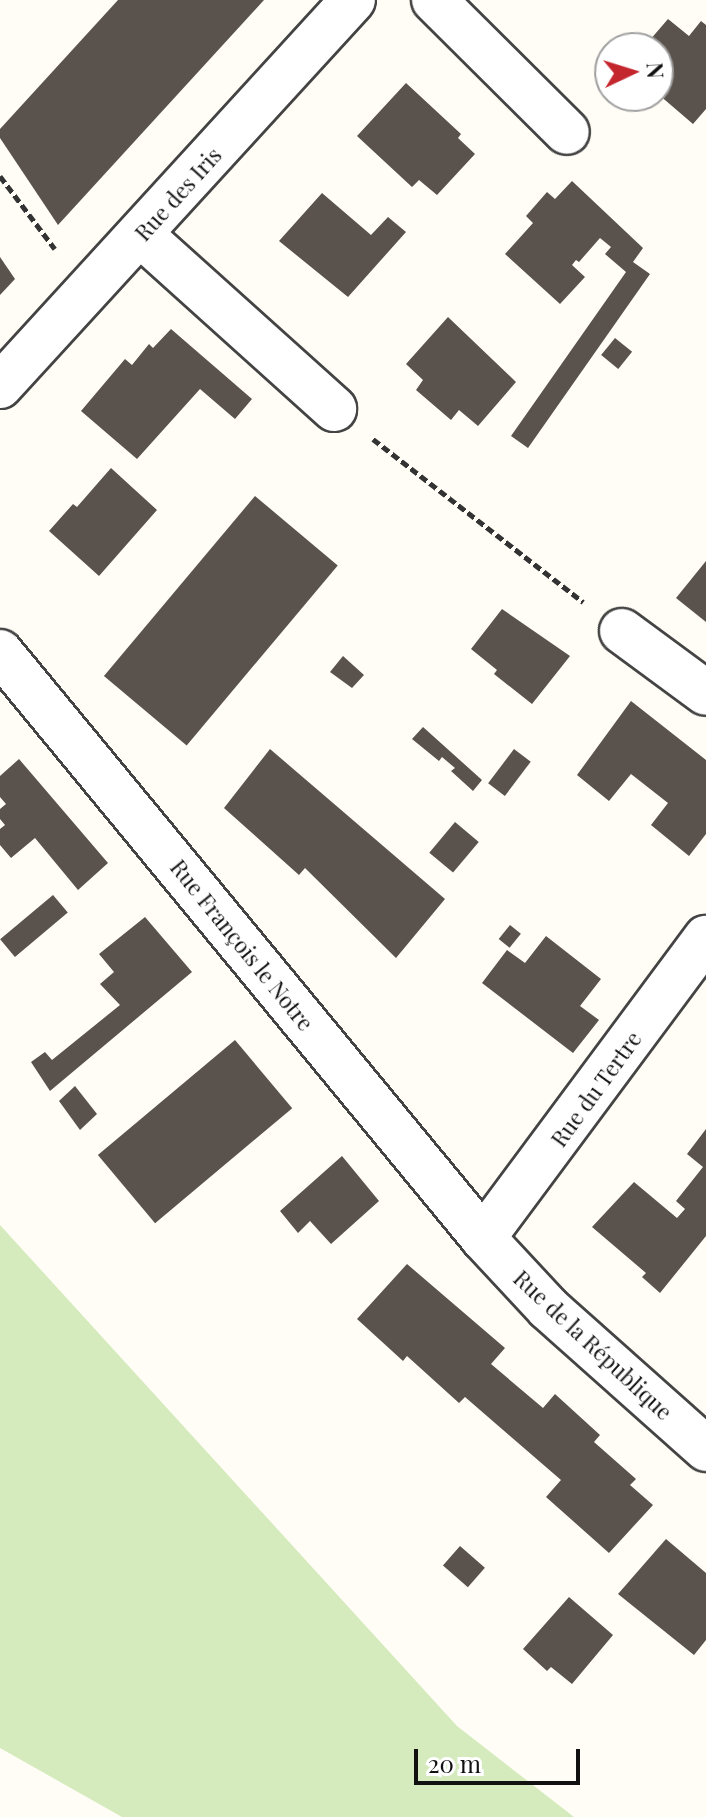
<!DOCTYPE html>
<html>
<head>
<meta charset="utf-8">
<style>
	body { margin:0 }
	#map { position:relative; width:706px; height:1817px; overflow:hidden; background:#fffdf5; font-family:"Playfair Display",serif }
	div>[style] { position:absolute }
	.green>* { inset:0; background:#d5ebbd }
	.building>* { inset:0; background:#5a524d; transform-origin:0 0 }
	.path>* { height:5px; margin-top:-2.5px; transform-origin:0; background:repeating-linear-gradient(90deg,#333 0 8px,transparent 0 12px) }
	.roads { filter:drop-shadow(2px 0 #444) drop-shadow(-2px 0 #444) drop-shadow(0 2px #444) drop-shadow(0 -2px #444) }
	.minor>* { height:44px; margin:-22px; padding:0 22px; transform-origin:22px; border-radius:22px; background:#fff }
	span { translate:-50% -50%; white-space:nowrap; text-align:center; line-height:1.15; -webkit-text-stroke:8px #fff; paint-order:stroke }
	.street-label { font-size:22px; color:#111 }
	.north { position:absolute; left:594px; top:32px; width:80px; height:80px; box-sizing:border-box; background:#fff; border:2px solid #a0a0a0; border-radius:50%; rotate:86deg; font-size:22px; font-weight:700; line-height:32px; text-align:center; color:#111 }
	.north::after { content:''; display:block; margin:auto; width:28px; height:36px; background:#c4262e; clip-path:polygon(50% 0,100% 100%,50% 72%,0 100%) }
	.scale { position:absolute; left:414px; top:1749px; width:166px; height:36px; box-sizing:border-box; border:4px solid #111; border-top:0; padding-left:10px; font-size:24px; line-height:28px; white-space:nowrap; color:#111; -webkit-text-stroke:6px #fff; paint-order:stroke }
</style>
</head>
<body>
<div id="map">
	<div class="green">
		<i style="clip-path:polygon(0 1225px,457px 1726px,574px 1817px,122px 1817px,0 1748px)"></i>
	</div>
	<div class="building">
		<i style="clip-path:polygon(118px 0,264px 0,58px 225px,0 138px,0 129px)"></i>
		<i style="clip-path:polygon(668px 19px,689px 36px,701px 21px,706px 25px,706px 109px,693px 124px,658px 94px,658px 48px,643px 48px)"></i>
		<i style="clip-path:polygon(406px 83px,461px 134px,458px 138px,475px 154px,437px 195px,419px 180px,412px 187px,357px 136px)"></i>
		<i style="clip-path:polygon(572px 181px,643px 248px,633px 262px,650px 274px,528px 448px,511px 436px,626px 272px,605px 254px,611px 247px,600px 238px,579px 262px,576px 260px,572px 265px,585px 277px,560px 304px,505px 254px,533px 223px,526px 216px,547px 192px,555px 199px)"></i>
		<i style="clip-path:polygon(322px 193px,371px 235px,388px 217px,406px 232px,348px 297px,279px 241px)"></i>
		<i style="clip-path:polygon(0 257px,15px 279px,0 295px)"></i>
		<i style="clip-path:polygon(448px 317px,516px 382px,478px 426px,459px 410px,451px 420px,416px 390px,423px 380px,406px 364px)"></i>
		<i style="clip-path:polygon(171px 329px,252px 399px,235px 419px,200px 389px,137px 459px,81px 411px,125px 359px,132px 365px,149px 344px,153px 348px)"></i>
		<i style="left:615px;top:338px;width:22px;height:22px;rotate:39deg"></i>
		<i style="clip-path:polygon(111px 468px,157px 510px,99px 576px,49px 531px,73px 504px,77px 507px)"></i>
		<i style="left:255px;top:496px;width:108px;height:235px;rotate:40deg"></i>
		<i style="clip-path:polygon(706px 561px,706px 622px,676px 598px)"></i>
		<i style="clip-path:polygon(502px 609px,570px 656px,532px 704px,494px 674px,497px 670px,471px 649px)"></i>
		<i style="clip-path:polygon(343px 656px,364px 675px,352px 688px,330px 672px)"></i>
		<i style="clip-path:polygon(631px 701px,706px 760px,706px 834px,689px 856px,651px 825px,668px 803px,631px 774px,609px 801px,577px 775px)"></i>
		<i style="clip-path:polygon(423px 727px,482px 780px,473px 791px,451px 771px,455px 768px,442px 757px,439px 761px,412px 739px)"></i>
		<i style="clip-path:polygon(270px 749px,445px 899px,396px 958px,305px 868px,299px 875px,224px 808px)"></i>
		<i style="left:514px;top:749px;width:21px;height:43px;rotate:37deg"></i>
		<i style="clip-path:polygon(19px 759px,108px 863px,78px 890px,35px 838px,11px 858px,0 845px,0 829px,5px 825px,0 819px,0 809px,6px 804px,0 797px,0 776px)"></i>
		<i style="left:455px;top:822px;width:31px;height:40px;rotate:40deg"></i>
		<i style="left:53px;top:895px;width:23px;height:69px;rotate:50deg"></i>
		<i style="clip-path:polygon(145px 917px,192px 972px,50px 1091px,31px 1062px,45px 1052px,52px 1060px,120px 1005px,100px 984px,114px 972px,99px 954px)"></i>
		<i style="left:510px;top:925px;width:14px;height:18px;rotate:39deg"></i>
		<i style="clip-path:polygon(546px 936px,601px 979px,580px 1006px,599px 1020px,573px 1053px,482px 983px,507px 950px,525px 963px)"></i>
		<i style="left:235px;top:1040px;width:89px;height:179px;rotate:50deg"></i>
		<i style="clip-path:polygon(75px 1086px,97px 1114px,80px 1130px,59px 1101px)"></i>
		<i style="clip-path:polygon(706px 1129px,706px 1236px,660px 1293px,642px 1277px,646px 1273px,592px 1227px,634px 1182px,677px 1218px,685px 1209px,676px 1201px,703px 1167px,687px 1154px)"></i>
		<i style="clip-path:polygon(342px 1156px,379px 1201px,331px 1244px,310px 1221px,298px 1233px,280px 1211px)"></i>
		<i style="clip-path:polygon(407px 1264px,505px 1348px,491px 1364px,543px 1408px,555px 1394px,600px 1435px,594px 1442px,636px 1479px,630px 1485px,653px 1505px,609px 1553px,546px 1497px,561px 1480px,465px 1397px,459px 1403px,407px 1356px,403px 1361px,357px 1319px)"></i>
		<i style="clip-path:polygon(666px 1539px,706px 1573px,706px 1640px,694px 1655px,618px 1594px)"></i>
		<i style="left:460px;top:1546px;width:33px;height:26px;rotate:41deg"></i>
		<i style="clip-path:polygon(569px 1597px,613px 1635px,572px 1684px,551px 1667px,547px 1671px,523px 1649px)"></i>
	</div>
	<div class="path">
		<i style="left:0;top:176px;width:91px;rotate:53deg"></i>
		<i style="left:373px;top:439px;width:266px;rotate:37.8deg"></i>
	</div>
	<div class="roads">
		<div class="minor">
			<i style="left:434px;top:0;width:187px;rotate:44.8deg"></i>
			<i style="left:141px;top:235px;width:260px;rotate:42deg"></i>
			<i style="left:0;top:386px;width:523px;rotate:-47.56deg"></i>
			<i style="left:622px;top:631px;width:104px;rotate:36.4deg"></i>
			<i style="left:0;top:652px;width:759px;rotate:50.5deg"></i>
			<i style="left:483px;top:1238px;width:96px;rotate:47.1deg"></i>
			<i style="left:548px;top:1308px;width:212px;rotate:41.7deg"></i>
			<i style="left:483px;top:1238px;width:374px;rotate:-53.4deg"></i>
		</div>
	</div>
	<div class="street-label">
		<span style="left:178px;top:194px;rotate:-48deg">Rue des Iris</span>
		<span style="left:242px;top:945px;rotate:51deg">Rue François le Notre</span>
		<span style="left:596px;top:1089px;rotate:-54deg">Rue du Tertre</span>
		<span style="left:593px;top:1345px;rotate:43deg">Rue de la République</span>
	</div>
	<div class="north">N</div>
	<div class="scale">20 m</div>
</div>
</body>
</html>
